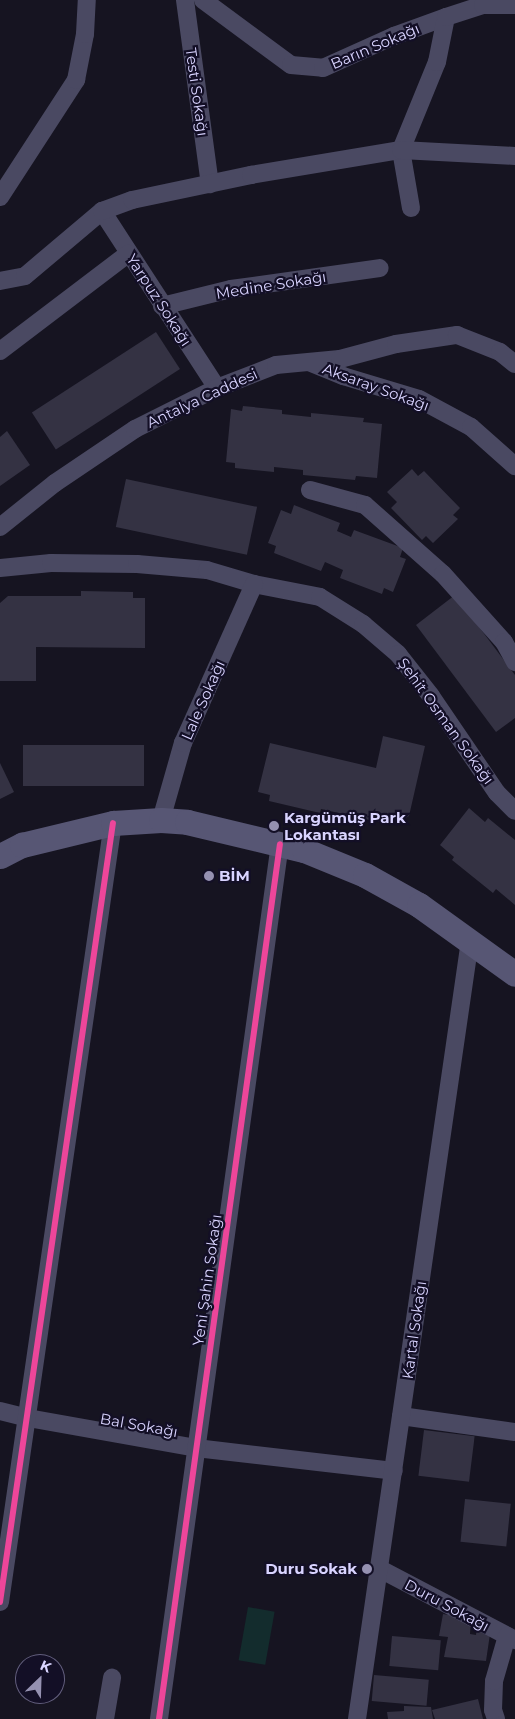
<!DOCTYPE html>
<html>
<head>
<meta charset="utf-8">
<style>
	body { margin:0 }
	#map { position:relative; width:515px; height:1719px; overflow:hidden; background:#161421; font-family:Montserrat,sans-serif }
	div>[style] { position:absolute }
	.green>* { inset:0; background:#132c2d; transform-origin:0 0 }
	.building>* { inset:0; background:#343243; transform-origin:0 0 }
	.minor>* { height:18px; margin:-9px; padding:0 9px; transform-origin:9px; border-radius:9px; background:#4a4962 }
	.secondary>* { height:25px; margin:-12.5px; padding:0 12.5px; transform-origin:12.5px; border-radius:12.5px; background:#575674 }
	.cycleway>* { height:6px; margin:-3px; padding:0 3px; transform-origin:3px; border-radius:3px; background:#ed469a }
	.dots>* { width:14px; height:14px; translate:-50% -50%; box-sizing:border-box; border:2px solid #130f26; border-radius:50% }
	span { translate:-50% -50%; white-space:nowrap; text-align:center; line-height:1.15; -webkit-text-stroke:4.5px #130f26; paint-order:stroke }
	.street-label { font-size:15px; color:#d9d4ff }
	.poi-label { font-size:15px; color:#d9d4ff; font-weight:700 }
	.left { translate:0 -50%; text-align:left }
	.right { translate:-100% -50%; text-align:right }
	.north { position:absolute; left:15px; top:1654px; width:50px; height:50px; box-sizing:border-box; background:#130f26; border:1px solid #625e7d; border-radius:50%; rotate:24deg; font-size:14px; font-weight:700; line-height:20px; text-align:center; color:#d9d4ff }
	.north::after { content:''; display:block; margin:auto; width:18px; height:22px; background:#9591b1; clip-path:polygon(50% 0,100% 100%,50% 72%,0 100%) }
</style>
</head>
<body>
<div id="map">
	<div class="green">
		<i style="left:248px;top:1607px;width:27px;height:54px;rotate:10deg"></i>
	</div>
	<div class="building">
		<i style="left:156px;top:332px;width:44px;height:148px;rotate:57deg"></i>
		<i style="clip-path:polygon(243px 406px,282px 410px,282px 414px,311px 417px,311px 413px,364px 418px,363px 422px,382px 424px,377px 478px,356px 476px,355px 480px,303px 475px,303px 470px,274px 467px,274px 472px,235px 468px,235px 463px,226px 462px,231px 409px,242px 411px)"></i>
		<i style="clip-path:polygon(7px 431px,30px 465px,0 486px,0 437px)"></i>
		<i style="clip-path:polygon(412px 469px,418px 476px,424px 471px,460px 508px,453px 515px,458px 519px,433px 543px,426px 536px,422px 540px,391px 508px,397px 502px,387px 492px)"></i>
		<i style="left:126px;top:479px;width:134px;height:49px;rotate:12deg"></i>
		<i style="clip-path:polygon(294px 505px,340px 523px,337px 531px,351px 537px,354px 530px,403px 548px,400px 557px,406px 559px,393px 592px,384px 588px,382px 594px,340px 578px,343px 570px,325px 562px,321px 571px,274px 553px,276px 546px,268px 543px,281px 510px,291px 514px)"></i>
		<i style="clip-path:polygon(81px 591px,133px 592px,133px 598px,145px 598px,145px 648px,36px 647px,36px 681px,0 681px,0 603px,8px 596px,81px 596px)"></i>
		<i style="clip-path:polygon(455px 595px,515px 675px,515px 718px,496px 732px,416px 625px)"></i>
		<i style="clip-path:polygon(383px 736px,425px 746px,409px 816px,392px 825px,321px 809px,320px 813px,269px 801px,270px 795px,258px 792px,270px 743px,376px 768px)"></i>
		<i style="left:23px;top:745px;width:121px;height:41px"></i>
		<i style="clip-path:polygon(0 763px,14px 792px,0 799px)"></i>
		<i style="clip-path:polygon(469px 808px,485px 822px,488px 818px,515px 840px,515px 905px,496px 889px,493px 893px,452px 860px,454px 857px,440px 845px)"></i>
		<i style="left:424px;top:1430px;width:51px;height:46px;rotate:7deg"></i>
		<i style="left:465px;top:1499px;width:46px;height:43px;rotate:6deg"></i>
		<i style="clip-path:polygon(443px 1614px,471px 1619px,470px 1634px,476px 1635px,477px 1624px,490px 1634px,486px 1661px,444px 1657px,448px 1637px,439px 1636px)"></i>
		<i style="left:392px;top:1636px;width:49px;height:30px;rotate:5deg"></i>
		<i style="left:374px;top:1675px;width:55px;height:26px;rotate:5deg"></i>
		<i style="clip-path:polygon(478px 1699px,483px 1719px,435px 1719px,432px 1710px)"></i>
		<i style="clip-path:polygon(404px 1706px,431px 1707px,433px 1719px,388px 1719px,387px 1712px,404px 1711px)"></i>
	</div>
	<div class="minor">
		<i style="left:185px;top:0;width:186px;rotate:82.3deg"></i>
		<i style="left:203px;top:0;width:109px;rotate:36.5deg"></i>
		<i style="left:291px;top:65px;width:32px;rotate:5deg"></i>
		<i style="left:323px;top:68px;width:78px;rotate:-24.3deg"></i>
		<i style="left:394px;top:36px;width:55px;rotate:-20.1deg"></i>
		<i style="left:0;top:197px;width:140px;rotate:-57deg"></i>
		<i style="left:76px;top:80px;width:47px;rotate:-78.9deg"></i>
		<i style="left:85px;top:34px;width:34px;rotate:-87deg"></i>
		<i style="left:411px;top:208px;width:59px;rotate:-99.8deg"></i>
		<i style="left:401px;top:150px;width:95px;rotate:-67.8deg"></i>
		<i style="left:437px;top:62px;width:46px;rotate:-78.7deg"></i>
		<i style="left:446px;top:17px;width:39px;rotate:-18deg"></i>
		<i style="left:483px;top:5px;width:32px"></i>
		<i style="left:102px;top:211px;width:211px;rotate:57deg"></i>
		<i style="left:0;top:281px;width:25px;rotate:-11deg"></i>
		<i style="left:25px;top:276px;width:101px;rotate:-40.2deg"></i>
		<i style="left:102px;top:211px;width:32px;rotate:-20deg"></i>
		<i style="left:132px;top:200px;width:122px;rotate:-11.9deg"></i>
		<i style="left:251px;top:175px;width:152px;rotate:-9.5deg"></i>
		<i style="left:401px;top:150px;width:114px;rotate:3deg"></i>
		<i style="left:162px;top:306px;width:71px;rotate:-13.8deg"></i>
		<i style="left:231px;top:289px;width:150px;rotate:-8deg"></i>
		<i style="left:0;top:351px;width:161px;rotate:-37.2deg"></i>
		<i style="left:311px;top:363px;width:35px;rotate:22deg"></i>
		<i style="left:343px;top:376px;width:79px;rotate:16.8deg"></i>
		<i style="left:419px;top:399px;width:59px;rotate:28.3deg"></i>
		<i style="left:471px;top:427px;width:59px;rotate:41.6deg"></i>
		<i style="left:310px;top:490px;width:57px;rotate:15.3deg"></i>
		<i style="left:365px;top:505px;width:104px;rotate:41.5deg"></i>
		<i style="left:443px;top:574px;width:91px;rotate:48.1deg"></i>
		<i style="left:504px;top:642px;width:23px;rotate:61deg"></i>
		<i style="left:0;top:527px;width:70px;rotate:-38.7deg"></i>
		<i style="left:55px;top:483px;width:97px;rotate:-34deg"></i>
		<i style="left:135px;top:429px;width:92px;rotate:-26.6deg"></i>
		<i style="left:217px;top:388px;width:63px;rotate:-21.3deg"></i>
		<i style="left:276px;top:365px;width:64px;rotate:-5.4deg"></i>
		<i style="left:340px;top:359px;width:58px;rotate:-15deg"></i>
		<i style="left:396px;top:344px;width:62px;rotate:-8.4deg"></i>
		<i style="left:457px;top:335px;width:46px;rotate:21.6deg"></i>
		<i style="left:500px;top:352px;width:19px;rotate:39deg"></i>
		<i style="left:0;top:568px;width:51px;rotate:-5.6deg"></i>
		<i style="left:51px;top:563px;width:86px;rotate:0.7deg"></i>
		<i style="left:137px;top:564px;width:70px;rotate:4.9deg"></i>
		<i style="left:207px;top:570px;width:49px;rotate:16.6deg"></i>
		<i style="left:254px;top:584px;width:67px;rotate:11.1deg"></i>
		<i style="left:320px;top:597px;width:51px;rotate:32.1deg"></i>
		<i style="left:363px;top:624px;width:46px;rotate:40.6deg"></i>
		<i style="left:398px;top:654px;width:53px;rotate:51.8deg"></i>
		<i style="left:431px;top:696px;width:117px;rotate:55.8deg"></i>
		<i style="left:497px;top:793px;width:25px;rotate:45deg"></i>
		<i style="left:161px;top:820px;width:80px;rotate:-74.1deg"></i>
		<i style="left:183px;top:743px;width:174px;rotate:-65.9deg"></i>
		<i style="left:0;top:1411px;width:29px;rotate:14deg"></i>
		<i style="left:28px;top:1418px;width:171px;rotate:10.1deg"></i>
		<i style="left:196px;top:1448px;width:199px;rotate:6.6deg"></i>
		<i style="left:401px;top:1416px;width:115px;rotate:8deg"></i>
		<i style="left:380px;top:1569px;width:153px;rotate:27.7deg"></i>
		<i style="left:0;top:1602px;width:787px;rotate:-81.75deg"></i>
		<i style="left:105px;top:1719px;width:42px;rotate:-80.3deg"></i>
		<i style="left:159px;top:1719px;width:883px;rotate:-82.13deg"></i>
		<i style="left:357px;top:1719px;width:786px;rotate:-81.74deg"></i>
		<i style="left:496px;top:1719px;width:9px;rotate:-108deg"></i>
		<i style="left:493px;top:1710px;width:29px;rotate:-88deg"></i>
		<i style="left:494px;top:1681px;width:47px;rotate:-73.9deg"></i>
	</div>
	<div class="secondary">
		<i style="left:0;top:856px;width:25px;rotate:-27deg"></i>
		<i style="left:22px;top:845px;width:94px;rotate:-13.6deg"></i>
		<i style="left:113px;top:823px;width:48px;rotate:-3.6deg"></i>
		<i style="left:161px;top:820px;width:26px;rotate:4deg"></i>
		<i style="left:187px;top:822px;width:120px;rotate:13.5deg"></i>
		<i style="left:304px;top:850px;width:66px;rotate:22.3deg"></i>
		<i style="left:365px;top:875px;width:62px;rotate:29.1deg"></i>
		<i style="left:419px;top:905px;width:118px;rotate:35.7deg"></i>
	</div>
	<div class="cycleway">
		<i style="left:0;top:1602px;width:787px;rotate:-81.75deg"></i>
		<i style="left:159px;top:1719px;width:883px;rotate:-82.13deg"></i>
	</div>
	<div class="dots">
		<i style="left:274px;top:826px;background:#9591b1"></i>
		<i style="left:209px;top:876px;background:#9591b1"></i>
		<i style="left:367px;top:1569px;background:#9591b1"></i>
	</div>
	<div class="street-label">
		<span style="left:375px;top:46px;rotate:-23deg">Barın Sokağı</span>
		<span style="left:197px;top:92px;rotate:82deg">Testi Sokağı</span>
		<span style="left:271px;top:285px;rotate:-9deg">Medine Sokağı</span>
		<span style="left:159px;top:300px;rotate:57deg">Yarpuz Sokağı</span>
		<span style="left:376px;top:387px;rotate:20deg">Aksaray Sokağı</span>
		<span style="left:202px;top:398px;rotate:-25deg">Antalya Caddesi</span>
		<span style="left:203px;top:700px;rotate:-66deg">Lale Sokağı</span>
		<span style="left:446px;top:721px;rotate:54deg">Şehit Osman Sokağı</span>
		<span style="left:207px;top:1280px;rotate:-82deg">Yeni Şahin Sokağı</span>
		<span style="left:414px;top:1330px;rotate:-82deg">Kartal Sokağı</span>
		<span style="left:139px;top:1425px;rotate:10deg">Bal Sokağı</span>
		<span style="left:447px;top:1605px;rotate:28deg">Duru Sokağı</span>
	</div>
	<div class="poi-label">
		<span class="left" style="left:284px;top:826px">Kargümüş Park<br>Lokantası</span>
		<span class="left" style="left:219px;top:876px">BİM</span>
		<span class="right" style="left:357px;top:1569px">Duru Sokak</span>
	</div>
	<div class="north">K</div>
</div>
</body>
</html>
